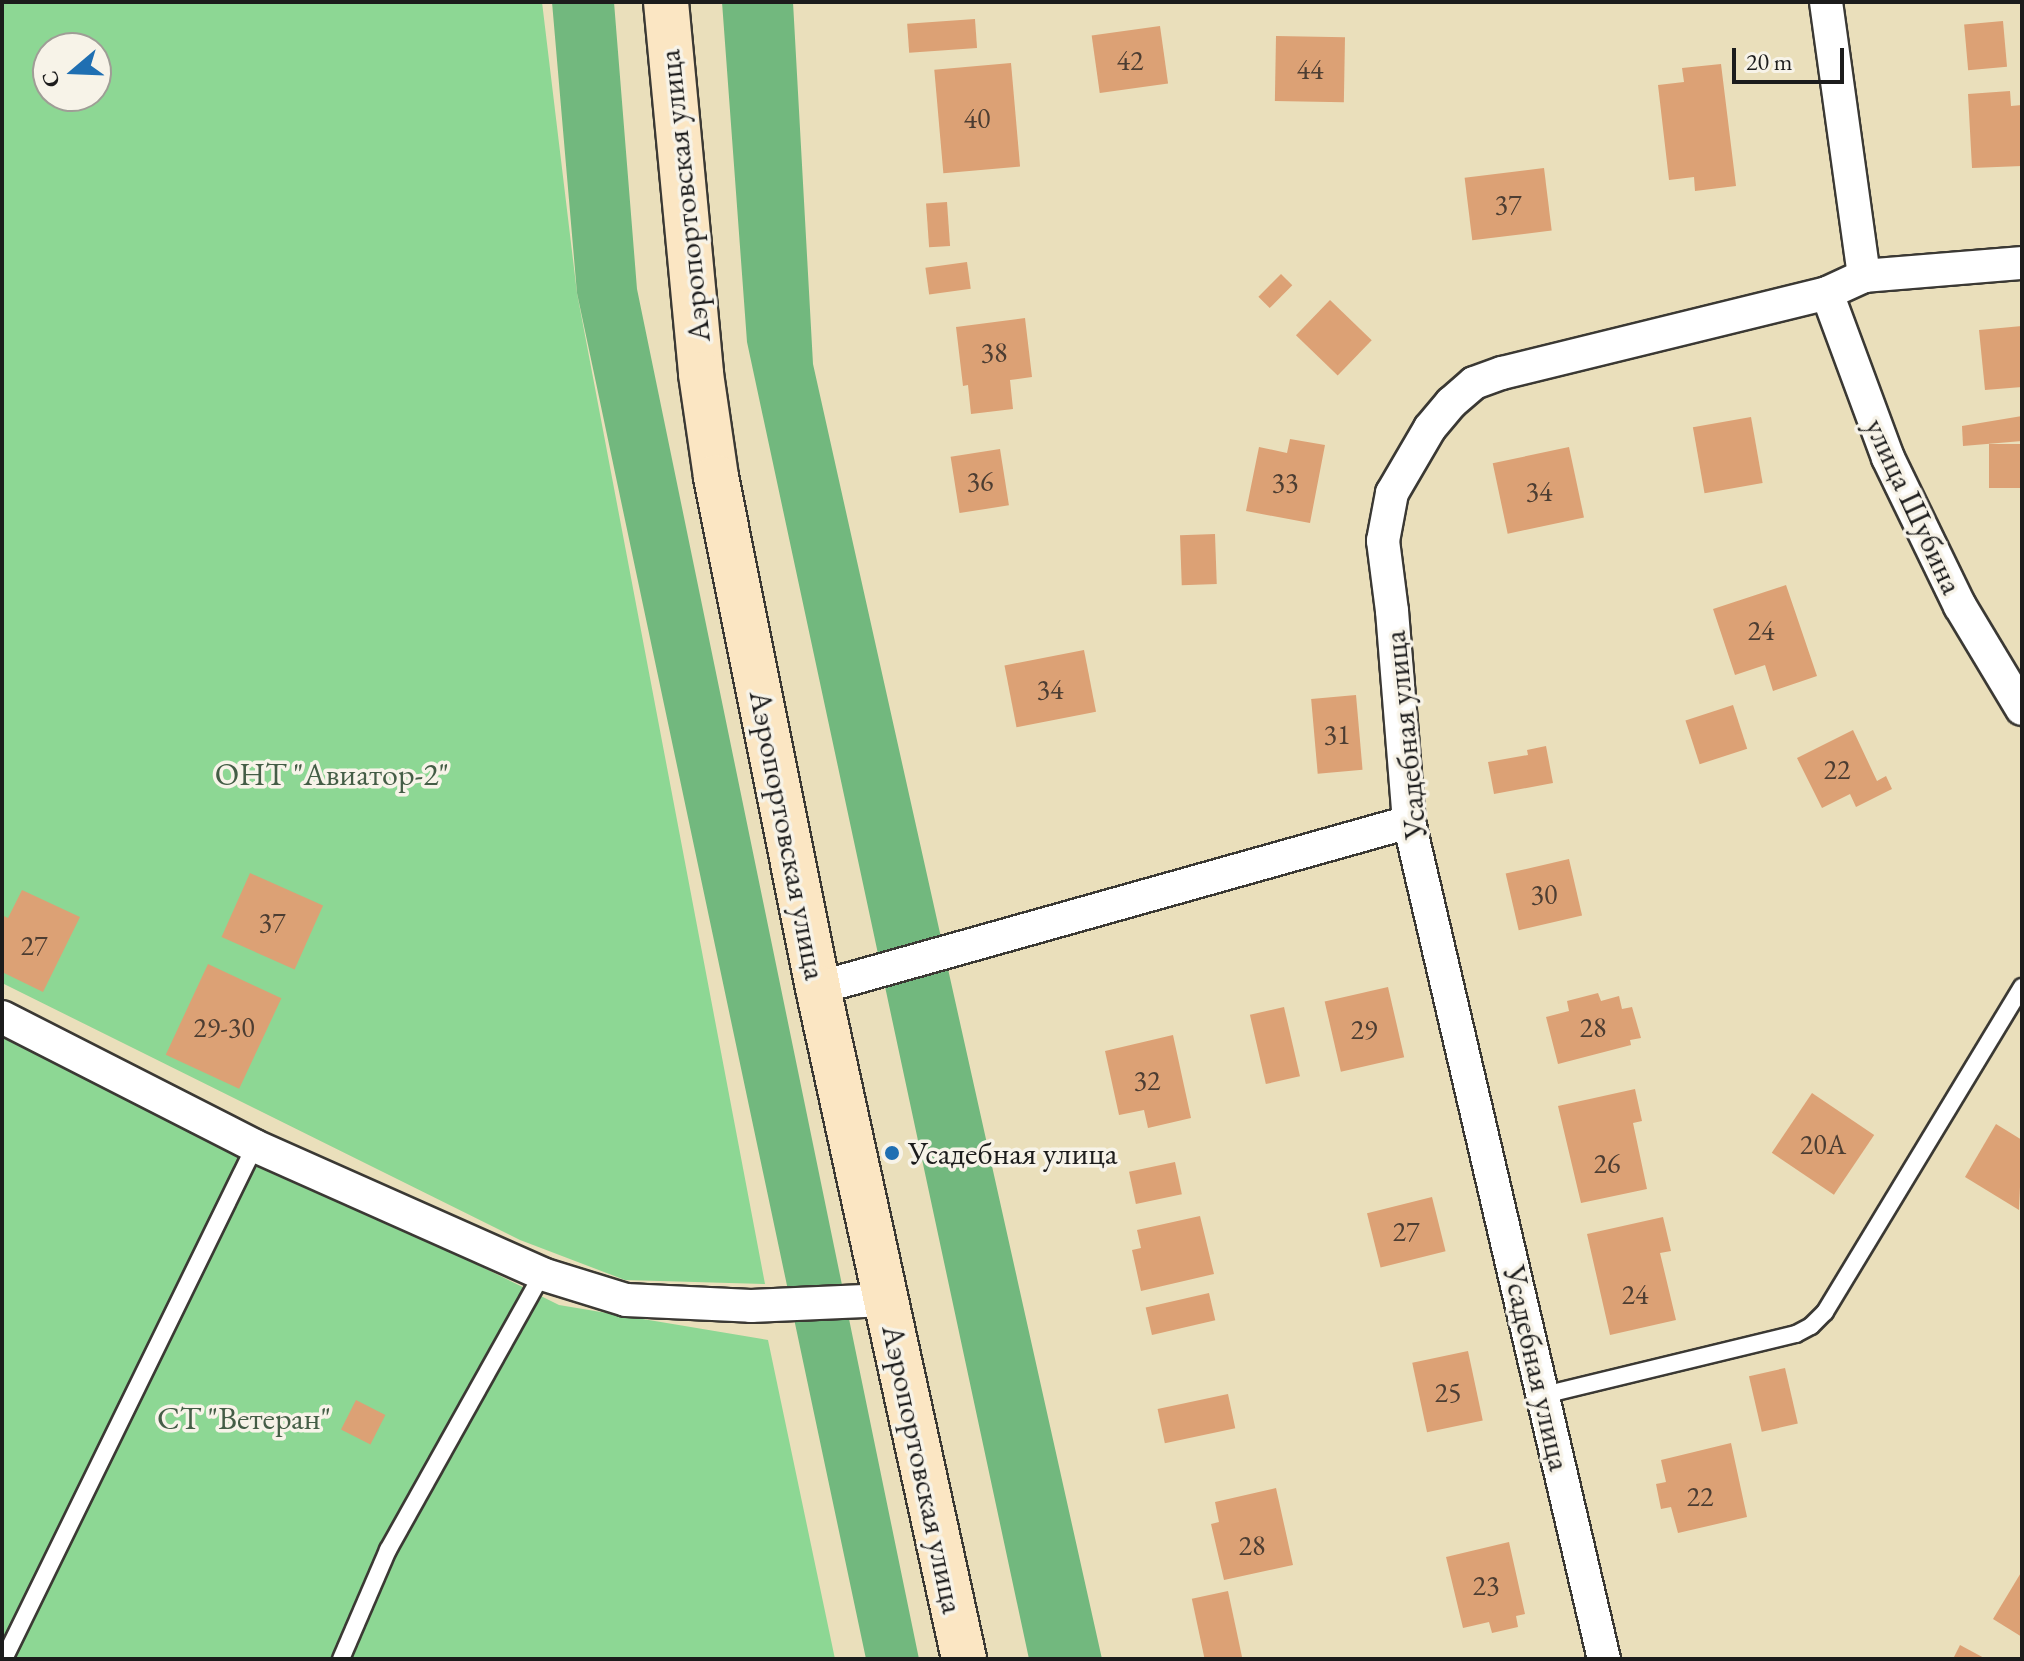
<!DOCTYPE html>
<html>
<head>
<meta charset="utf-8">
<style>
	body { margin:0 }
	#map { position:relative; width:2024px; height:1661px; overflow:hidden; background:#eadfbb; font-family:"EB Garamond",serif }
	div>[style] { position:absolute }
	.green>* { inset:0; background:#8dd794 }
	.forest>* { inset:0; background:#72b87e }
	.building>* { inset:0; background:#dca175; transform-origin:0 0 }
	.roads { filter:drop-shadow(2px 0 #3b3934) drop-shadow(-2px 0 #3b3934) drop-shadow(0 2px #3b3934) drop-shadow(0 -2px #3b3934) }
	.lane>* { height:16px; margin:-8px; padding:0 8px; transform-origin:8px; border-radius:8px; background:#fff }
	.street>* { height:32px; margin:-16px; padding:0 16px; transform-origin:16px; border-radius:16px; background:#fff }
	.secondary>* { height:44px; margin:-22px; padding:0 22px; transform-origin:22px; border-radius:22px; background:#fbe6c3 }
	.dots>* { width:22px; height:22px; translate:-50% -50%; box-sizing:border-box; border:4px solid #f7f3e8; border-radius:50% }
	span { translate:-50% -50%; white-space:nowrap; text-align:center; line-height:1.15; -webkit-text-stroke:7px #f7f3e8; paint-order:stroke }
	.number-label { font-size:28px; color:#4c3d32 }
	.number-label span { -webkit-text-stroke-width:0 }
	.street-label { font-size:32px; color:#1c1c1c }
	.park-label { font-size:32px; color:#445d46 }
	.poi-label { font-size:32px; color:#1c1c1c }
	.left { translate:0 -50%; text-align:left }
	.frame { position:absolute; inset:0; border:4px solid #1c1c1c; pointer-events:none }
	.north { position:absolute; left:32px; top:32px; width:80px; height:80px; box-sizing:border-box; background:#f7f3e8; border:2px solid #9f9d96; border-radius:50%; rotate:251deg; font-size:22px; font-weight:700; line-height:32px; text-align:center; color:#1c1c1c }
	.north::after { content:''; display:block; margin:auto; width:28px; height:36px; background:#1f6fb2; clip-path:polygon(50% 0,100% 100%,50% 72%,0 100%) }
	.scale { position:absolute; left:1732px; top:48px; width:112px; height:36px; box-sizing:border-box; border:4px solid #1c1c1c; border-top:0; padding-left:10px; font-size:24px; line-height:28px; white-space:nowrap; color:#1c1c1c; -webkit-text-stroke:6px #f7f3e8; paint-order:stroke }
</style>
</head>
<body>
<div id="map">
	<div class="green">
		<i style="clip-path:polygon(evenodd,2px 2px,542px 2px,577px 293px,765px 1284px,625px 1280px,520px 1240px,2px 983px,2px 2px,48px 48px,96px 48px,96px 96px,48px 96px,48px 48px)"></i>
		<i style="clip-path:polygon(2px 1030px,559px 1305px,768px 1340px,835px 1659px,2px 1659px)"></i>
	</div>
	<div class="forest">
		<i style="clip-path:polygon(552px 2px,614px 2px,637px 289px,919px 1659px,866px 1659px,577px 293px)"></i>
		<i style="clip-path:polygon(722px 2px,793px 2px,813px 364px,1102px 1659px,1029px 1659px,747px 342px)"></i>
	</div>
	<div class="building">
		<i style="left:975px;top:19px;width:29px;height:68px;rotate:86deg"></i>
		<i style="left:2003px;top:21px;width:46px;height:39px;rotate:85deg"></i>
		<i style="left:1160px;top:26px;width:58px;height:69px;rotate:82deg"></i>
		<i style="left:1276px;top:36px;width:69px;height:65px;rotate:1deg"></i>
		<i style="left:1011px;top:63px;width:104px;height:77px;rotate:85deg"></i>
		<i style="clip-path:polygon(1721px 64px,1736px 186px,1695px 191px,1694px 177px,1669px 180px,1658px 85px,1684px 82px,1682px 68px)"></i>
		<i style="clip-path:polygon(2010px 91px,2011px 106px,2022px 105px,2022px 166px,1972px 168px,1968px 94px)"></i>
		<i style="left:1544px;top:168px;width:63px;height:80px;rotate:83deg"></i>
		<i style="left:947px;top:202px;width:44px;height:21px;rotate:86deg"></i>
		<i style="left:967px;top:262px;width:27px;height:42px;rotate:82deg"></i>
		<i style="left:1281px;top:274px;width:16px;height:32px;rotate:45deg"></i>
		<i style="left:1330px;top:300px;width:58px;height:49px;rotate:44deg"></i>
		<i style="clip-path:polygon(1025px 318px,1032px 377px,1010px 380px,1013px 409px,971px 414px,968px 385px,963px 386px,956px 327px)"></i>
		<i style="clip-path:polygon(2022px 326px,2022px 387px,1985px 390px,1979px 330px)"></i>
		<i style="clip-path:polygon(2022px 416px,2022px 441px,1963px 446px,1962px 426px)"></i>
		<i style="left:1751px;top:417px;width:67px;height:59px;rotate:80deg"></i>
		<i style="clip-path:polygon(1290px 439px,1325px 445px,1310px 523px,1246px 511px,1259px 447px,1287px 453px)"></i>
		<i style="left:2022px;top:444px;width:44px;height:33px;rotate:90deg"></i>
		<i style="left:1569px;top:447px;width:72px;height:78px;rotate:78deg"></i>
		<i style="left:1000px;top:449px;width:57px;height:50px;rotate:81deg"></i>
		<i style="left:1215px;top:534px;width:50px;height:35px;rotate:88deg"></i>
		<i style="clip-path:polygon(1786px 585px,1817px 676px,1773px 691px,1765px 665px,1735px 675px,1713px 609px)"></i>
		<i style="left:1084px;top:650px;width:63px;height:81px;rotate:79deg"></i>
		<i style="left:1356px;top:695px;width:75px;height:45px;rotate:85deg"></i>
		<i style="left:1733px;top:705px;width:46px;height:50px;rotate:72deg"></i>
		<i style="clip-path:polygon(1853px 730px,1877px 781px,1886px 776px,1892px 789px,1856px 807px,1850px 794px,1822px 808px,1797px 758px)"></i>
		<i style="clip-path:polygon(1546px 746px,1553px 783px,1494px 794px,1488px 762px,1528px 755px,1527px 750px)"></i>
		<i style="left:1569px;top:859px;width:58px;height:65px;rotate:77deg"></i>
		<i style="left:250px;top:873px;width:80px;height:70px;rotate:24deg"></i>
		<i style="clip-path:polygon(22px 890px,80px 917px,43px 992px,2px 972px,2px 915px,8px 918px)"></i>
		<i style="left:208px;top:964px;width:81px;height:100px;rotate:25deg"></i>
		<i style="left:1388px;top:987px;width:72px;height:65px;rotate:77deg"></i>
		<i style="clip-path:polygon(1598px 993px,1601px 1001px,1619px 996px,1622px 1009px,1632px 1007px,1641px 1038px,1630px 1040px,1631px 1045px,1558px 1064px,1546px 1017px,1569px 1011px,1567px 1001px)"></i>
		<i style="left:1284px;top:1007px;width:71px;height:35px;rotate:77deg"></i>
		<i style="clip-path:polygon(1173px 1035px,1191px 1118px,1148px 1128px,1144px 1110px,1119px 1115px,1105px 1051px)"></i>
		<i style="clip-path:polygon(1635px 1089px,1642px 1121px,1633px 1123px,1647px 1189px,1581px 1203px,1558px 1106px)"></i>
		<i style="left:1812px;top:1093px;width:75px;height:72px;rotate:34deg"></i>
		<i style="clip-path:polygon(1996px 1124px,2022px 1140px,2019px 1210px,1965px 1177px)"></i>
		<i style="left:1175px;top:1162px;width:33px;height:47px;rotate:78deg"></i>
		<i style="left:1432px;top:1197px;width:56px;height:67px;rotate:76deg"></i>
		<i style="clip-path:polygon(1200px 1216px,1214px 1274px,1141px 1291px,1132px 1250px,1141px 1248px,1137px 1230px)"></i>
		<i style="clip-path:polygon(1663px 1217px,1671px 1251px,1660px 1253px,1676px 1320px,1610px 1335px,1587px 1234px)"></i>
		<i style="left:1209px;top:1293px;width:28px;height:65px;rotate:77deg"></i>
		<i style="left:1468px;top:1351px;width:71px;height:57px;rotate:78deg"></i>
		<i style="left:1785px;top:1368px;width:57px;height:37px;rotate:77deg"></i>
		<i style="left:1228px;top:1394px;width:35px;height:72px;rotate:78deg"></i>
		<i style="left:356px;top:1400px;width:33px;height:33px;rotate:27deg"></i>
		<i style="clip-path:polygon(1731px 1443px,1747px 1517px,1678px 1533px,1671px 1507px,1661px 1509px,1656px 1484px,1666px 1482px,1661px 1460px)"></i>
		<i style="clip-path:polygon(1276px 1488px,1293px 1565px,1224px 1580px,1211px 1524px,1219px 1522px,1215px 1502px)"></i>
		<i style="clip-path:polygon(1509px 1542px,1525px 1614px,1516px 1616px,1518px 1627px,1492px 1633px,1489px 1622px,1463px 1628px,1446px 1557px)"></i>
		<i style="clip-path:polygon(2022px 1571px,2022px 1637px,1993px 1619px)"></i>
		<i style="left:1228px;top:1591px;width:69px;height:37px;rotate:78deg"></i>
		<i style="clip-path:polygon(1960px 1645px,1986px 1659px,1953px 1659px)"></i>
	</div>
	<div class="roads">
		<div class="lane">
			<i style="left:1544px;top:1395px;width:259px;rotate:-13.6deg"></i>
			<i style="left:1796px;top:1334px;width:17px;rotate:-28deg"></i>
			<i style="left:1811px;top:1326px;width:20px;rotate:-45deg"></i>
			<i style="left:1825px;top:1312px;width:380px;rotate:-58.8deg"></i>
			<i style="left:4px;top:1659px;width:571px;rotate:-63.93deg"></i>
			<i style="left:341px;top:1659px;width:119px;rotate:-66.7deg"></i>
			<i style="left:388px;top:1550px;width:316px;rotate:-60.8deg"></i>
		</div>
		<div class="street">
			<i style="left:1826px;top:2px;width:277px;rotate:82.1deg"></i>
			<i style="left:1827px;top:293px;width:176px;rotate:69.7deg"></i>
			<i style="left:1888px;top:458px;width:165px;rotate:64.1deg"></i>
			<i style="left:1960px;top:606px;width:120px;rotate:59deg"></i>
			<i style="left:818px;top:988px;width:614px;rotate:-15.69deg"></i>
			<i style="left:2px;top:1017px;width:284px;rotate:27deg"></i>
			<i style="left:255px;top:1146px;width:314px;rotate:24deg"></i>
			<i style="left:542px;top:1274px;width:88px;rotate:17.2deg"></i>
			<i style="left:626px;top:1300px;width:125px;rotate:2.7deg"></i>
			<i style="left:751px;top:1306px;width:136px;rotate:-2.5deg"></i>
			<i style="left:1604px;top:1659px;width:859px;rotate:-103.11deg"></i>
			<i style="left:1409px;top:822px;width:212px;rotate:-94.6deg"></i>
			<i style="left:1392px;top:611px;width:71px;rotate:-97.3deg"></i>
			<i style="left:1383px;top:541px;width:49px;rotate:-79.4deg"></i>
			<i style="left:1392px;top:493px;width:75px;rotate:-59.7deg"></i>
			<i style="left:1430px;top:428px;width:33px;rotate:-50deg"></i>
			<i style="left:1451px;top:403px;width:30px;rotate:-41deg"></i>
			<i style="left:1474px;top:383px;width:30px;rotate:-20deg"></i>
			<i style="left:1502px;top:373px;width:335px;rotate:-13.8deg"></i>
			<i style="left:1827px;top:293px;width:41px;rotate:-24.7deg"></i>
			<i style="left:1864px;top:276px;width:159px;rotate:-4.7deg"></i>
		</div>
		<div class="secondary">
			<i style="left:666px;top:2px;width:374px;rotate:84.6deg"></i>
			<i style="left:701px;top:374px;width:104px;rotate:81.7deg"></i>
			<i style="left:716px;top:477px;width:521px;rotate:78.71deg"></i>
			<i style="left:818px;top:988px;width:687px;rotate:77.72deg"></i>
		</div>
	</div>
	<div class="dots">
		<i style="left:892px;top:1153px;background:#1f6fb2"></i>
	</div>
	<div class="number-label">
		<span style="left:1130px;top:60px">42</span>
		<span style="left:1310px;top:69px">44</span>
		<span style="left:977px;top:118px">40</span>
		<span style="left:1508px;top:204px">37</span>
		<span style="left:994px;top:352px">38</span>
		<span style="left:980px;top:481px">36</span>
		<span style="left:1285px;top:482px">33</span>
		<span style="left:1539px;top:491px">34</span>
		<span style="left:1761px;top:630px">24</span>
		<span style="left:1050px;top:689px">34</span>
		<span style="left:1337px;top:734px">31</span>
		<span style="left:1837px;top:769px">22</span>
		<span style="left:1544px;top:894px">30</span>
		<span style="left:272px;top:922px">37</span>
		<span style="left:34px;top:945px">27</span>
		<span style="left:224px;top:1027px">29-30</span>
		<span style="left:1593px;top:1027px">28</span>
		<span style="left:1364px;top:1029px">29</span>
		<span style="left:1147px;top:1080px">32</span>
		<span style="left:1823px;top:1144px">20А</span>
		<span style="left:1607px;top:1163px">26</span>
		<span style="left:1406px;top:1231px">27</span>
		<span style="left:1635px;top:1294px">24</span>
		<span style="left:1448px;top:1392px">25</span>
		<span style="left:1700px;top:1496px">22</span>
		<span style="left:1252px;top:1545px">28</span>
		<span style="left:1486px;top:1585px">23</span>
	</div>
	<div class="street-label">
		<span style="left:684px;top:196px;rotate:-96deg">Аэропортовская улица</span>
		<span style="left:1914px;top:506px;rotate:65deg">улица Шубина</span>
		<span style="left:1405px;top:735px;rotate:-96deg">Усадебная улица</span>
		<span style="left:788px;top:835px;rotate:79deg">Аэропортовская улица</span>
		<span style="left:1537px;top:1368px;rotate:77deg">Усадебная улица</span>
		<span style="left:923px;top:1469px;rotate:78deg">Аэропортовская улица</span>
	</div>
	<div class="park-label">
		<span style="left:332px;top:774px">ОНТ "Авиатор-2"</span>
		<span style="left:244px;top:1418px">СТ "Ветеран"</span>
	</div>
	<div class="poi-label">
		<span class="left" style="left:908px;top:1153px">Усадебная улица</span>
	</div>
	<div class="frame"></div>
	<div class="north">С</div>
	<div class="scale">20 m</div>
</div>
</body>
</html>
